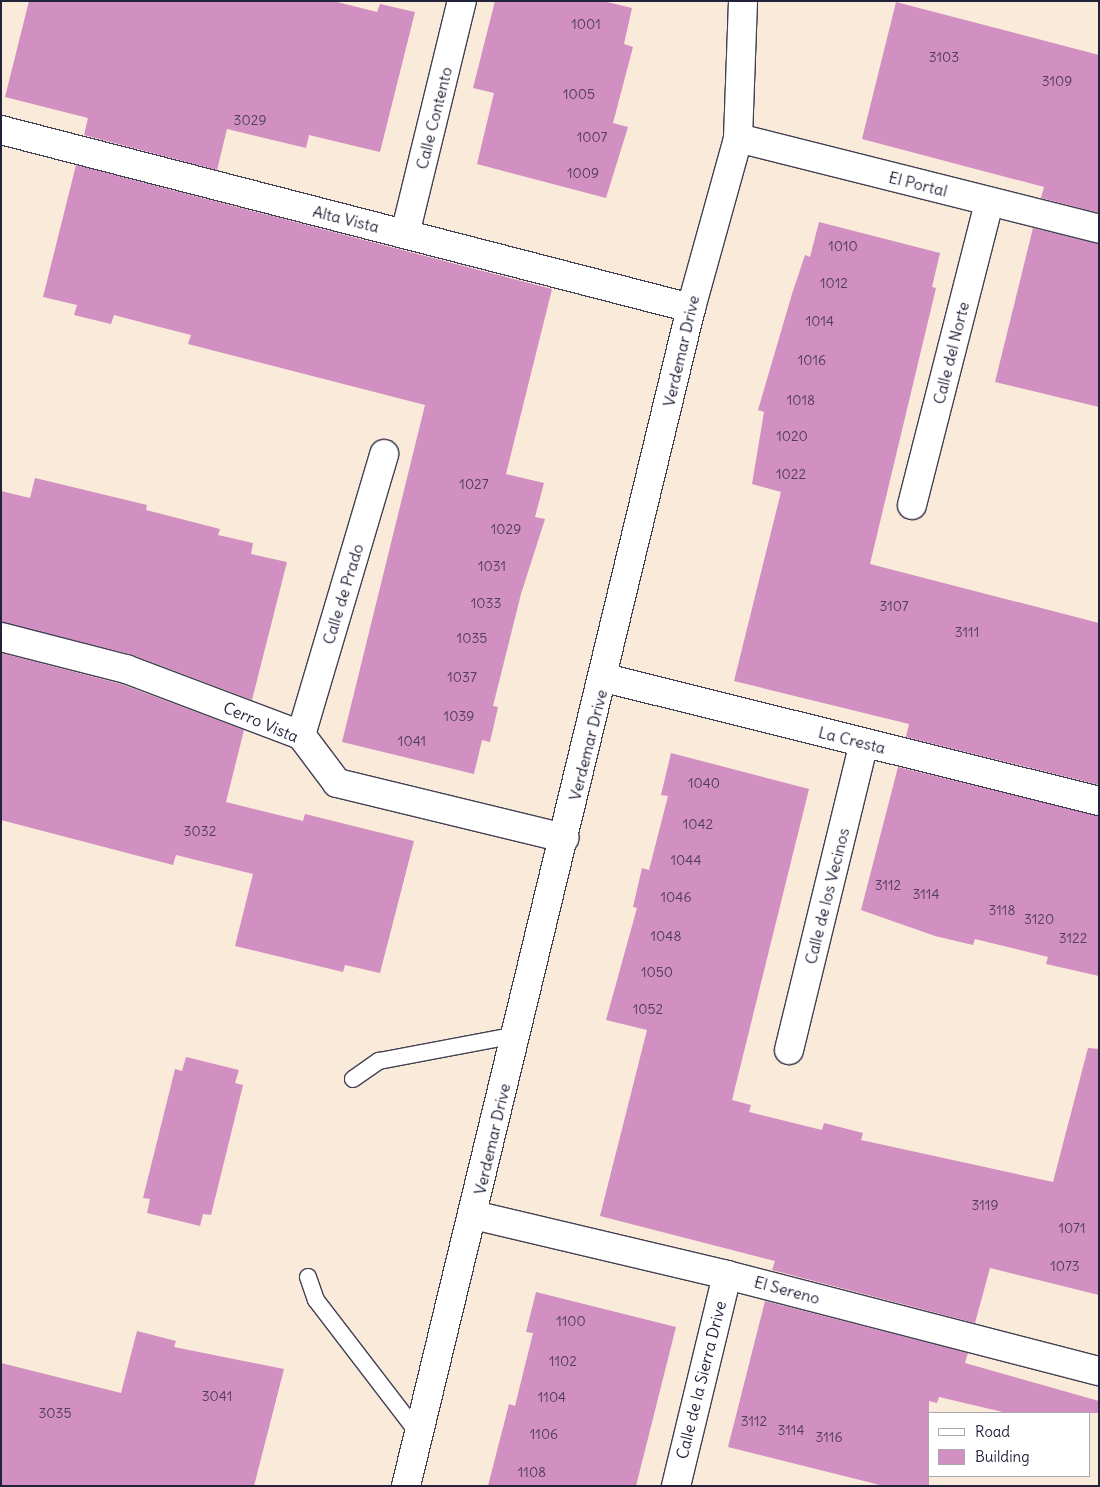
<!DOCTYPE html>
<html>
<head>
<meta charset="utf-8">
<style>
	body { margin:0 }
	#map { position:relative; width:1100px; height:1487px; overflow:hidden; background:#f9ead9; font-family:Delius,sans-serif }
	div>[style] { position:absolute }
	.building>* { inset:0; background:#d28fc1 }
	.roads { filter:drop-shadow(1px 0 #424053) drop-shadow(-1px 0 #424053) drop-shadow(0 1px #424053) drop-shadow(0 -1px #424053) }
	.lane>* { height:16px; margin:-8px; padding:0 8px; transform-origin:8px; border-radius:8px; background:#fff }
	.street>* { height:28px; margin:-14px; padding:0 14px; transform-origin:14px; border-radius:14px; background:#fff }
	span { translate:-50% -50%; white-space:nowrap; text-align:center; line-height:1.15; -webkit-text-stroke:4px #fff; paint-order:stroke }
	.number-label { font-size:14px; color:#4e3d5c }
	.number-label span { -webkit-text-stroke-width:0 }
	.street-label { font-size:16px; color:#22223b }
	.frame { position:absolute; inset:0; border:2px solid #22223b; pointer-events:none }
	.legend { position:absolute; left:928px; top:1412px; width:162px; height:65px; box-sizing:border-box; background:#fff; border:1px solid #a7a7b1; margin:0; padding:6px 9px; list-style:none; font-size:15px; color:#22223b }
	.legend li { display:flex; align-items:center; gap:10px; height:25px }
	.legend b { width:25px; border:1px solid #a7a7b1 }
</style>
</head>
<body>
<div id="map">
	<div class="building">
		<i style="clip-path:polygon(29px 1px,333px 1px,377px 12px,380px 4px,415px 12px,380px 152px,309px 135px,306px 148px,227px 129px,217px 170px,84px 135px,88px 118px,5px 97px)"></i>
		<i style="clip-path:polygon(495px 1px,603px 1px,632px 8px,624px 44px,633px 47px,613px 123px,628px 127px,606px 198px,477px 164px,494px 93px,473px 88px)"></i>
		<i style="clip-path:polygon(896px 2px,1099px 55px,1099px 213px,1041px 198px,1044px 187px,862px 139px)"></i>
		<i style="clip-path:polygon(76px 165px,552px 289px,506px 474px,544px 483px,535px 517px,545px 519px,521px 594px,493px 706px,498px 707px,490px 742px,482px 740px,474px 774px,342px 742px,425px 405px,188px 344px,191px 335px,152px 325px,114px 315px,111px 324px,74px 315px,77px 305px,43px 297px)"></i>
		<i style="clip-path:polygon(819px 222px,940px 253px,932px 287px,936px 288px,870px 564px,1099px 623px,1099px 785px,906px 737px,909px 724px,734px 681px,781px 492px,752px 484px,764px 412px,758px 410px,792px 294px,805px 255px,810px 257px)"></i>
		<i style="clip-path:polygon(1033px 228px,1099px 244px,1099px 407px,995px 382px)"></i>
		<i style="clip-path:polygon(35px 478px,147px 505px,146px 510px,220px 529px,218px 535px,253px 543px,251px 554px,287px 562px,252px 700px,130px 654px,1px 622px,1px 491px,30px 498px)"></i>
		<i style="clip-path:polygon(1px 653px,121px 684px,244px 730px,226px 802px,303px 821px,305px 814px,414px 841px,380px 973px,345px 965px,343px 972px,235px 946px,253px 874px,176px 855px,173px 865px,1px 820px)"></i>
		<i style="clip-path:polygon(671px 753px,809px 789px,732px 1100px,751px 1105px,749px 1112px,822px 1130px,824px 1123px,863px 1133px,861px 1140px,1053px 1182px,1088px 1048px,1099px 1049px,1099px 1295px,990px 1268px,975px 1323px,772px 1270px,775px 1261px,600px 1216px,647px 1030px,606px 1020px,637px 908px,633px 907px,642px 868px,649px 870px,668px 796px,661px 795px)"></i>
		<i style="clip-path:polygon(898px 767px,1099px 816px,1099px 976px,1046px 964px,1048px 957px,975px 939px,973px 945px,935px 936px,861px 910px)"></i>
		<i style="clip-path:polygon(186px 1057px,239px 1070px,235px 1083px,243px 1085px,211px 1215px,203px 1214px,200px 1226px,147px 1213px,150px 1199px,143px 1198px,175px 1069px,182px 1071px)"></i>
		<i style="clip-path:polygon(536px 1292px,676px 1327px,636px 1486px,488px 1486px,509px 1404px,515px 1406px,533px 1333px,526px 1332px)"></i>
		<i style="clip-path:polygon(765px 1301px,968px 1353px,965px 1363px,1099px 1401px,1099px 1413px,1007px 1413px,939px 1397px,937px 1403px,929px 1401px,929px 1486px,884px 1486px,728px 1447px)"></i>
		<i style="clip-path:polygon(137px 1331px,176px 1341px,174px 1347px,284px 1369px,254px 1486px,1px 1486px,1px 1363px,121px 1393px)"></i>
	</div>
	<div class="roads">
		<div class="lane">
			<i style="left:353px;top:1079px;width:32px;rotate:-35deg"></i>
			<i style="left:379px;top:1061px;width:140px;rotate:-10.7deg"></i>
			<i style="left:308px;top:1277px;width:24px;rotate:71deg"></i>
			<i style="left:316px;top:1300px;width:169px;rotate:52.5deg"></i>
		</div>
		<div class="street">
			<i style="left:1px;top:130px;width:713px;rotate:14.47deg"></i>
			<i style="left:738px;top:138px;width:372px;rotate:14.1deg"></i>
			<i style="left:405px;top:234px;width:240px;rotate:-76.3deg"></i>
			<i style="left:912px;top:505px;width:313px;rotate:-75.7deg"></i>
			<i style="left:1px;top:637px;width:129px;rotate:14.4deg"></i>
			<i style="left:126px;top:669px;width:187px;rotate:20.7deg"></i>
			<i style="left:301px;top:735px;width:60px;rotate:53.1deg"></i>
			<i style="left:337px;top:783px;width:234px;rotate:13.6deg"></i>
			<i style="left:605px;top:678px;width:509px;rotate:13.98deg"></i>
			<i style="left:301px;top:735px;width:293px;rotate:-73.5deg"></i>
			<i style="left:789px;top:1050px;width:316px;rotate:-76.3deg"></i>
			<i style="left:474px;top:1215px;width:260px;rotate:13.3deg"></i>
			<i style="left:727px;top:1275px;width:384px;rotate:14.5deg"></i>
			<i style="left:406px;top:1486px;width:1212px;rotate:-76.4deg"></i>
			<i style="left:691px;top:308px;width:176px;rotate:-74.5deg"></i>
			<i style="left:738px;top:138px;width:137px;rotate:-87.9deg"></i>
			<i style="left:676px;top:1486px;width:217px;rotate:-76.4deg"></i>
		</div>
	</div>
	<div class="number-label">
		<span style="left:586px;top:24px">1001</span>
		<span style="left:944px;top:57px">3103</span>
		<span style="left:1057px;top:81px">3109</span>
		<span style="left:579px;top:94px">1005</span>
		<span style="left:250px;top:120px">3029</span>
		<span style="left:592px;top:137px">1007</span>
		<span style="left:583px;top:173px">1009</span>
		<span style="left:843px;top:246px">1010</span>
		<span style="left:834px;top:283px">1012</span>
		<span style="left:820px;top:321px">1014</span>
		<span style="left:812px;top:360px">1016</span>
		<span style="left:801px;top:400px">1018</span>
		<span style="left:792px;top:436px">1020</span>
		<span style="left:791px;top:474px">1022</span>
		<span style="left:474px;top:484px">1027</span>
		<span style="left:506px;top:529px">1029</span>
		<span style="left:492px;top:566px">1031</span>
		<span style="left:486px;top:603px">1033</span>
		<span style="left:894px;top:606px">3107</span>
		<span style="left:967px;top:632px">3111</span>
		<span style="left:472px;top:638px">1035</span>
		<span style="left:462px;top:677px">1037</span>
		<span style="left:459px;top:716px">1039</span>
		<span style="left:412px;top:741px">1041</span>
		<span style="left:704px;top:783px">1040</span>
		<span style="left:698px;top:824px">1042</span>
		<span style="left:200px;top:831px">3032</span>
		<span style="left:686px;top:860px">1044</span>
		<span style="left:888px;top:885px">3112</span>
		<span style="left:926px;top:894px">3114</span>
		<span style="left:676px;top:897px">1046</span>
		<span style="left:1002px;top:910px">3118</span>
		<span style="left:1039px;top:919px">3120</span>
		<span style="left:666px;top:936px">1048</span>
		<span style="left:1073px;top:938px">3122</span>
		<span style="left:657px;top:972px">1050</span>
		<span style="left:648px;top:1009px">1052</span>
		<span style="left:985px;top:1205px">3119</span>
		<span style="left:1072px;top:1228px">1071</span>
		<span style="left:1065px;top:1266px">1073</span>
		<span style="left:571px;top:1321px">1100</span>
		<span style="left:563px;top:1361px">1102</span>
		<span style="left:217px;top:1396px">3041</span>
		<span style="left:552px;top:1397px">1104</span>
		<span style="left:55px;top:1413px">3035</span>
		<span style="left:754px;top:1421px">3112</span>
		<span style="left:791px;top:1430px">3114</span>
		<span style="left:544px;top:1434px">1106</span>
		<span style="left:829px;top:1437px">3116</span>
		<span style="left:532px;top:1472px">1108</span>
	</div>
	<div class="street-label">
		<span style="left:434px;top:118px;rotate:-76deg">Calle Contento</span>
		<span style="left:918px;top:184px;rotate:14deg">El Portal</span>
		<span style="left:346px;top:219px;rotate:14deg">Alta Vista</span>
		<span style="left:681px;top:351px;rotate:-77deg">Verdemar Drive</span>
		<span style="left:951px;top:353px;rotate:-76deg">Calle del Norte</span>
		<span style="left:343px;top:594px;rotate:-73deg">Calle de Prado</span>
		<span style="left:261px;top:722px;rotate:23deg">Cerro Vista</span>
		<span style="left:852px;top:740px;rotate:14deg">La Cresta</span>
		<span style="left:588px;top:745px;rotate:-76deg">Verdemar Drive</span>
		<span style="left:827px;top:896px;rotate:-76deg">Calle de los Vecinos</span>
		<span style="left:492px;top:1139px;rotate:-77deg">Verdemar Drive</span>
		<span style="left:787px;top:1290px;rotate:15deg">El Sereno</span>
		<span style="left:701px;top:1380px;rotate:-76deg">Calle de la Sierra Drive</span>
	</div>
	<div class="frame"></div>
	<ul class="legend">
	<li><b style="height:6px;background:#fff"></b>Road</li>
	<li><b style="height:14px;background:#d28fc1"></b>Building</li>
	</ul>
</div>
</body>
</html>
